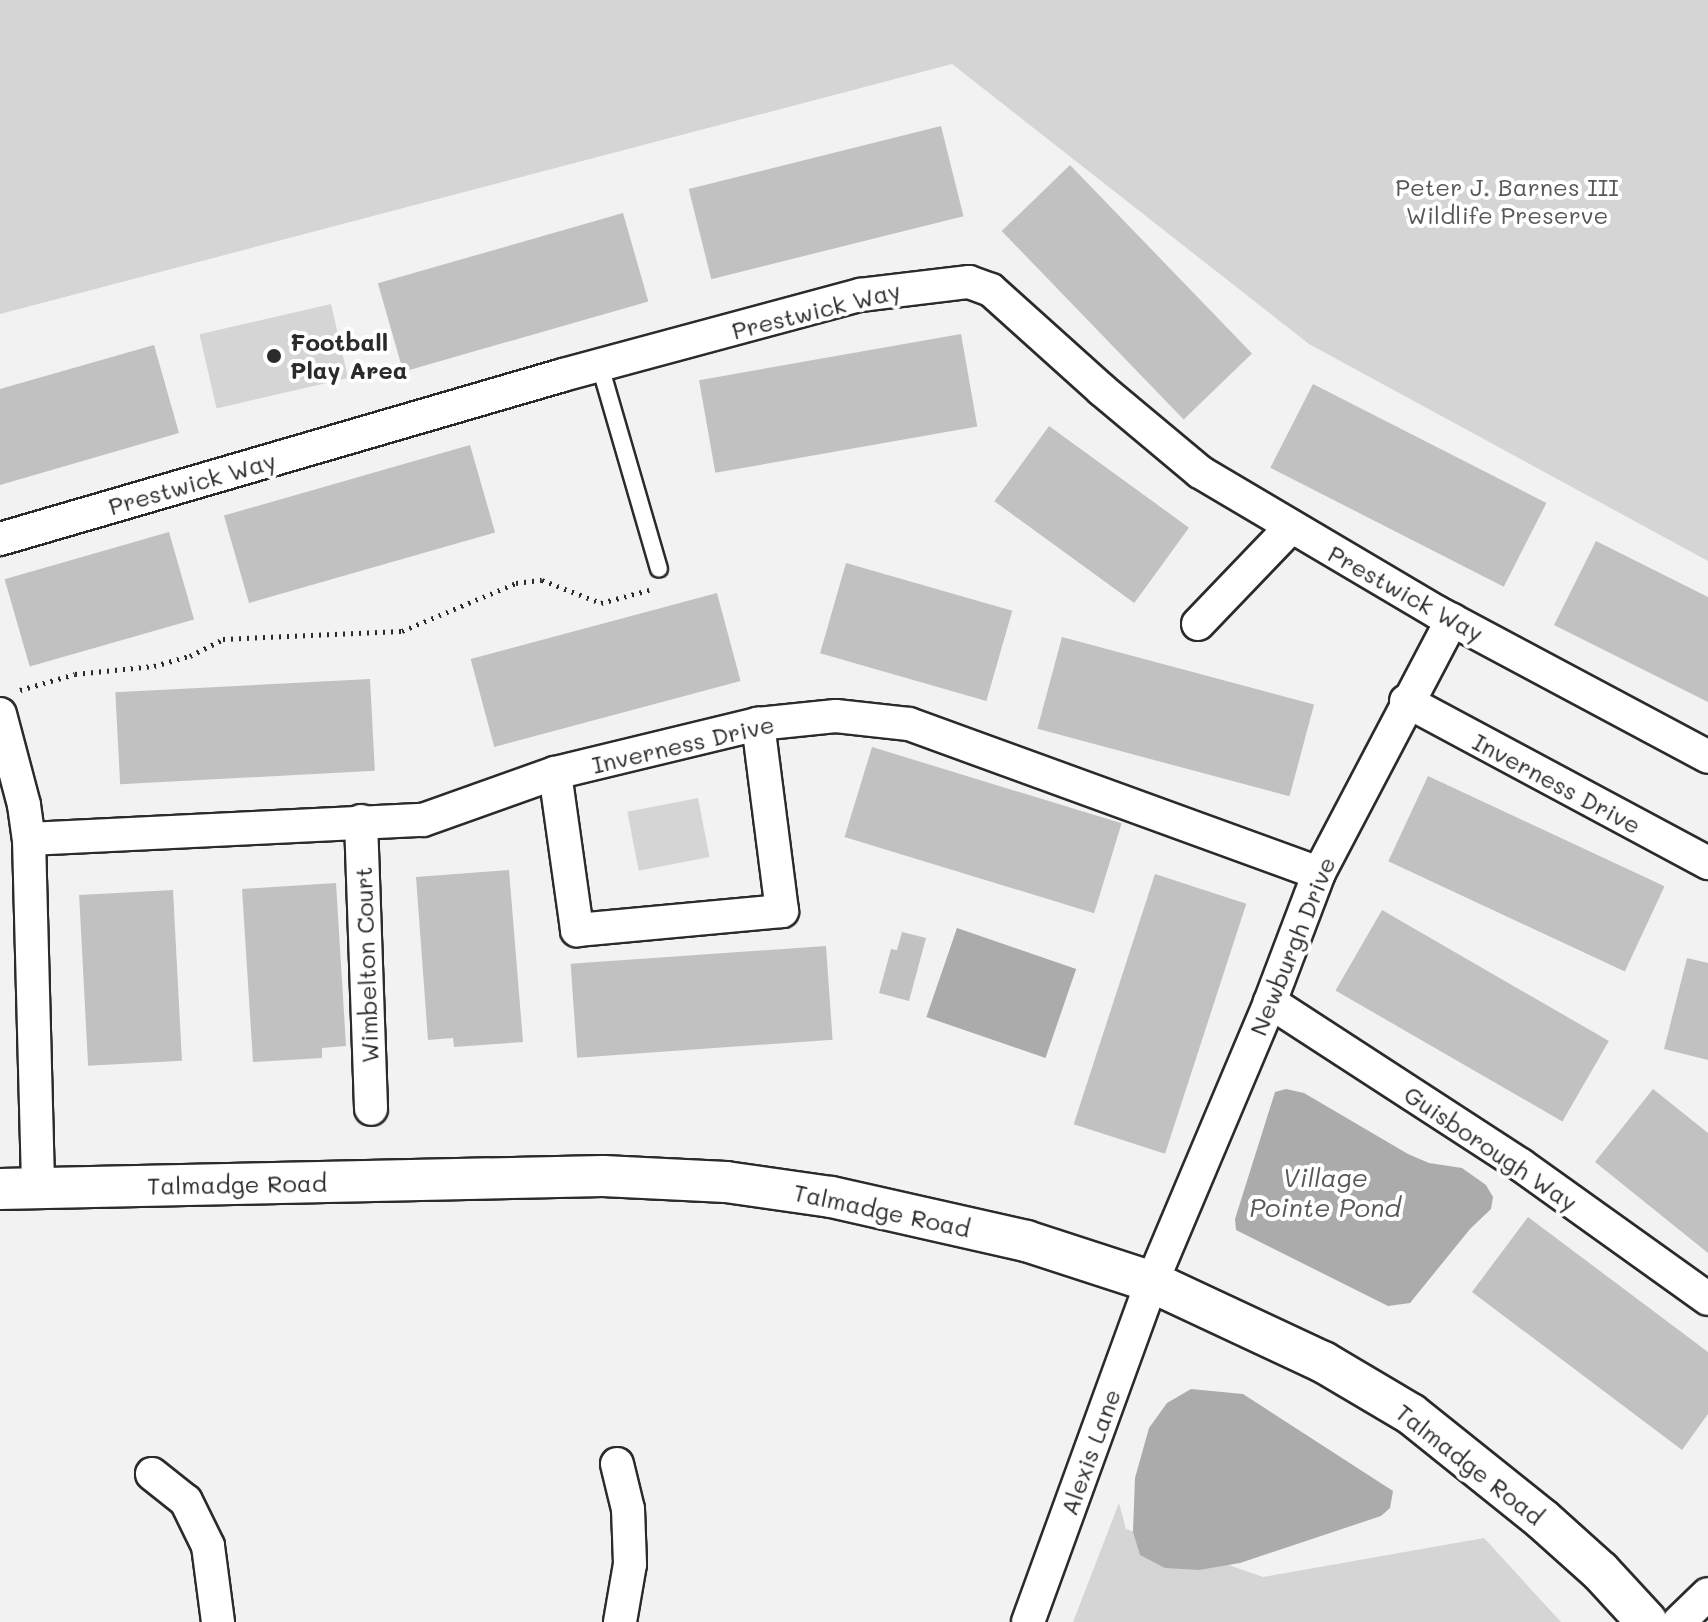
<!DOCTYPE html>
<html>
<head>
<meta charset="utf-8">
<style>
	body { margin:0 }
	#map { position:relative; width:1708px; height:1622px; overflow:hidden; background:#f2f2f2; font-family:Mali,sans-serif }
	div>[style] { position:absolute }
	.green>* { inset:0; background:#d5d5d5; transform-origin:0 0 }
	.water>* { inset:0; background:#ababab; transform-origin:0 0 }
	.building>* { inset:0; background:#c1c1c1; transform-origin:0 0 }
	.path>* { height:5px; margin-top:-2.5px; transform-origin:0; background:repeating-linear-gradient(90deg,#2b2b2b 0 2px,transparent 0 8px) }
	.roads { filter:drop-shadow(2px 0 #2b2b2b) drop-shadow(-2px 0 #2b2b2b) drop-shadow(0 2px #2b2b2b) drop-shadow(0 -2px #2b2b2b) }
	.service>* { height:16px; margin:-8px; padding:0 8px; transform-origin:8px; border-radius:8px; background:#fff }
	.minor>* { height:32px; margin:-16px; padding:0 16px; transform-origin:16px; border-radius:16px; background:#fff }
	.tertiary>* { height:40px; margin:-20px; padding:0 20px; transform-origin:20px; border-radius:20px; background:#fff }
	.dots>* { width:22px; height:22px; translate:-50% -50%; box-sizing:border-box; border:4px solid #fff; border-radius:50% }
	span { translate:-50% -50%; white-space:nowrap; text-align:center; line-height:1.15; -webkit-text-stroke:8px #fff; paint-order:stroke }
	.park-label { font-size:24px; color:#565656 }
	.street-label { font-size:24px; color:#2b2b2b }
	.poi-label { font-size:24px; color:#2b2b2b; font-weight:700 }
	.left { translate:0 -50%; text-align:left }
	.water-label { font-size:26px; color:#585858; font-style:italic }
</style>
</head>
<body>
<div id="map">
	<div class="green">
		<i style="clip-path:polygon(0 0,1708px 0,1708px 561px,1309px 344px,952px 64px,0 314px)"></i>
		<i style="left:331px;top:304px;width:76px;height:135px;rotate:77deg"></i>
		<i style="left:698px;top:798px;width:60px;height:72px;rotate:79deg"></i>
		<i style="clip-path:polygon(1119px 1503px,1126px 1529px,1263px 1577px,1484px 1538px,1561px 1622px,1073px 1622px)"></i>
	</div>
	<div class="water">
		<i style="left:957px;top:928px;width:126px;height:94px;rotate:19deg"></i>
		<i style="clip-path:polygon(1286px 1089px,1304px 1093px,1408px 1154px,1429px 1163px,1462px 1168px,1486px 1185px,1493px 1197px,1491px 1209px,1470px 1229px,1410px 1303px,1388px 1306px,1236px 1230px,1235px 1219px,1275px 1092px)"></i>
		<i style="clip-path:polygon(1191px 1389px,1243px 1394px,1393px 1491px,1390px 1508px,1381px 1516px,1240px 1563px,1199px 1570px,1165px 1568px,1140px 1555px,1133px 1532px,1135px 1478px,1149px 1428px,1167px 1403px)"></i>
	</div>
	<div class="building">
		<i style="left:941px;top:126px;width:93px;height:260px;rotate:76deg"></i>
		<i style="left:1070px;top:165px;width:262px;height:95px;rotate:46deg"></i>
		<i style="left:623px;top:213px;width:92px;height:255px;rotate:74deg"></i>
		<i style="left:961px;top:334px;width:94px;height:266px;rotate:80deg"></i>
		<i style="clip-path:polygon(154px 345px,179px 433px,0 485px,0 389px)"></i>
		<i style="left:1313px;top:384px;width:262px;height:94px;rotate:27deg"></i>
		<i style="left:1049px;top:426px;width:173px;height:93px;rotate:36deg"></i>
		<i style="left:470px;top:445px;width:91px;height:256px;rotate:74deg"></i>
		<i style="left:169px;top:532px;width:91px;height:171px;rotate:74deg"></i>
		<i style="clip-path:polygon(1596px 541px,1708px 597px,1708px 702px,1554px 625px)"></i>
		<i style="left:846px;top:563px;width:173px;height:94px;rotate:16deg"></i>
		<i style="left:717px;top:593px;width:91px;height:255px;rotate:75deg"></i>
		<i style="left:1062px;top:637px;width:261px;height:95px;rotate:15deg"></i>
		<i style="left:370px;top:679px;width:92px;height:255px;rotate:87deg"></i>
		<i style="left:872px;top:747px;width:261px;height:94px;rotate:17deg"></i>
		<i style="left:1428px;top:776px;width:261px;height:94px;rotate:25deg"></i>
		<i style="clip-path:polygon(509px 870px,523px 1042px,454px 1047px,453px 1038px,428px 1040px,416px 877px)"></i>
		<i style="left:1155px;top:874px;width:96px;height:263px;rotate:18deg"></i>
		<i style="clip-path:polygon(336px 883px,346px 1046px,322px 1048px,322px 1058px,253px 1062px,242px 889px)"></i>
		<i style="left:173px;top:890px;width:171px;height:94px;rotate:87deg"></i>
		<i style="left:1382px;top:910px;width:262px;height:93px;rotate:30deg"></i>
		<i style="clip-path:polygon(902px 932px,926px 938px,909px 1001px,879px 993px,891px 949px,897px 950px)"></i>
		<i style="left:826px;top:946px;width:94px;height:256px;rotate:86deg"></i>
		<i style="clip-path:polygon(1687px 958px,1708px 963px,1708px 1060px,1664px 1049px)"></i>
		<i style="clip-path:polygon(1653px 1089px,1708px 1133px,1708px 1253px,1595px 1162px)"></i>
		<i style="clip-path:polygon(1528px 1217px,1708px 1352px,1708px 1414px,1682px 1450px,1472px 1292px)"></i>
	</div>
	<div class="path">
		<i style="left:20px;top:690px;width:57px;rotate:-16.2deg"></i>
		<i style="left:75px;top:674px;width:79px;rotate:-5.8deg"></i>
		<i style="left:154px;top:666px;width:37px;rotate:-16deg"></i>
		<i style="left:190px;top:656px;width:37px;rotate:-27deg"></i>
		<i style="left:223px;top:639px;width:179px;rotate:-2.6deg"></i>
		<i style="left:402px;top:631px;width:124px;rotate:-22.8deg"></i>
		<i style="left:516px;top:583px;width:26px;rotate:-7deg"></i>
		<i style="left:542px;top:580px;width:63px;rotate:21.3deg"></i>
		<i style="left:601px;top:603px;width:50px;rotate:-15.2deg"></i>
	</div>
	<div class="roads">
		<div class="service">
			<i style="left:600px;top:366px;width:211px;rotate:73.8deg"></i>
		</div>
		<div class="minor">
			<i style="left:0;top:539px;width:586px;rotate:-16.24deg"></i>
			<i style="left:563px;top:375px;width:308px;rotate:-15.1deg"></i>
			<i style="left:860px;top:295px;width:110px;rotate:-6.8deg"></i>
			<i style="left:969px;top:282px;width:23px;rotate:20deg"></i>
			<i style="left:991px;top:290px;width:149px;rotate:42deg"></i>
			<i style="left:1102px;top:390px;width:128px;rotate:39.9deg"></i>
			<i style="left:1200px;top:472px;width:275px;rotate:30.6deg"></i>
			<i style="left:1437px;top:612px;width:307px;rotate:28.1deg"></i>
			<i style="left:1198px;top:624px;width:134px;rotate:-46.2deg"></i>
			<i style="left:1406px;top:701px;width:343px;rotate:28.2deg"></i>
			<i style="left:0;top:714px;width:94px;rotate:75.2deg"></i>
			<i style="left:24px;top:805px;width:34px;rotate:82deg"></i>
			<i style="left:29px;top:839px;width:350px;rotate:88.5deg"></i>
			<i style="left:555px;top:773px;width:159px;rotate:82deg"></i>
			<i style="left:577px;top:930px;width:206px;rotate:-5.3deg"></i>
			<i style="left:782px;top:911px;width:189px;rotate:-97.3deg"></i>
			<i style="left:361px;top:821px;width:288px;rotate:88deg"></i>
			<i style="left:29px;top:839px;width:394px;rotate:-2.8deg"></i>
			<i style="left:423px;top:820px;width:140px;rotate:-19.6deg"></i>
			<i style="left:555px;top:773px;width:209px;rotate:-13.6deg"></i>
			<i style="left:758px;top:724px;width:78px;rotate:-5.9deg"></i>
			<i style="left:836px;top:716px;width:73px;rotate:6.3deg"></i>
			<i style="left:909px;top:724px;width:436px;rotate:20deg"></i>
			<i style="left:1270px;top:1002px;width:299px;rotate:33deg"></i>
			<i style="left:1521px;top:1165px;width:230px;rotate:35.6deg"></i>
			<i style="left:617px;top:1464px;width:46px;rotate:76.3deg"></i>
			<i style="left:628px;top:1509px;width:55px;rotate:87.9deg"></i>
			<i style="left:630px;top:1564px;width:59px;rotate:99.8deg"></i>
			<i style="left:152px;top:1474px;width:43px;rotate:38.5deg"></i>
			<i style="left:186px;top:1501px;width:50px;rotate:63.9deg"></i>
			<i style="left:208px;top:1546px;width:77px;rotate:82.5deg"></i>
			<i style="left:1028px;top:1622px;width:362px;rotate:-70deg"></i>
			<i style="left:1152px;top:1282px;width:304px;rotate:-67.1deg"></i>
			<i style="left:1270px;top:1002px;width:138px;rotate:-69.2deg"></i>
			<i style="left:1319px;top:873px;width:286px;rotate:-62.3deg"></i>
			<i style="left:1679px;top:1622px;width:40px;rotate:-44deg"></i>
		</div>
		<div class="tertiary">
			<i style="left:0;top:1189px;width:603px;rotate:-1.24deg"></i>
			<i style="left:603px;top:1176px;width:123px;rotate:2.8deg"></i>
			<i style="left:726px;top:1182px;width:106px;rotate:8.1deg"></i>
			<i style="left:831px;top:1197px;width:200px;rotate:12.7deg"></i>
			<i style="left:1026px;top:1241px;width:133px;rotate:18deg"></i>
			<i style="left:1152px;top:1282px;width:189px;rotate:25.1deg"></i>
			<i style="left:1323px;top:1362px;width:102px;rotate:30.6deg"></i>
			<i style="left:1411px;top:1414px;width:168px;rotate:38.7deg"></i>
			<i style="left:1542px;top:1519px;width:78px;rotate:41.9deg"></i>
			<i style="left:1600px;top:1571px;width:69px;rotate:47.3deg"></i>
		</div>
	</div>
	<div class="dots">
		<i style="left:274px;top:356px;background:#2b2b2b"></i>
	</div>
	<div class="park-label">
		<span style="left:1507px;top:201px">Peter J. Barnes III<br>Wildlife Preserve</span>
	</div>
	<div class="street-label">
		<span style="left:816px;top:310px;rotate:-14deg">Prestwick Way</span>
		<span style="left:192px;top:483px;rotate:-16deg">Prestwick Way</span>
		<span style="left:1406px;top:593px;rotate:29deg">Prestwick Way</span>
		<span style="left:683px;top:744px;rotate:-13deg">Inverness Drive</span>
		<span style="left:1557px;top:783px;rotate:28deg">Inverness Drive</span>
		<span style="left:1292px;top:946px;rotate:-68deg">Newburgh Drive</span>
		<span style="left:366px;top:965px;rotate:-92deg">Wimbelton Court</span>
		<span style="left:1491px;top:1148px;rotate:34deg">Guisborough Way</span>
		<span style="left:237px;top:1184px;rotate:-1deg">Talmadge Road</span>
		<span style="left:882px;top:1210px;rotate:12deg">Talmadge Road</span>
		<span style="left:1090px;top:1452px;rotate:-70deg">Alexis Lane</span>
		<span style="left:1470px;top:1464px;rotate:38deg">Talmadge Road</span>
	</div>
	<div class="poi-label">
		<span class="left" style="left:290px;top:356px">Football<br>Play Area</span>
	</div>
	<div class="water-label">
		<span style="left:1325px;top:1193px">Village<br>Pointe Pond</span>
	</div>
</div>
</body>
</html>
